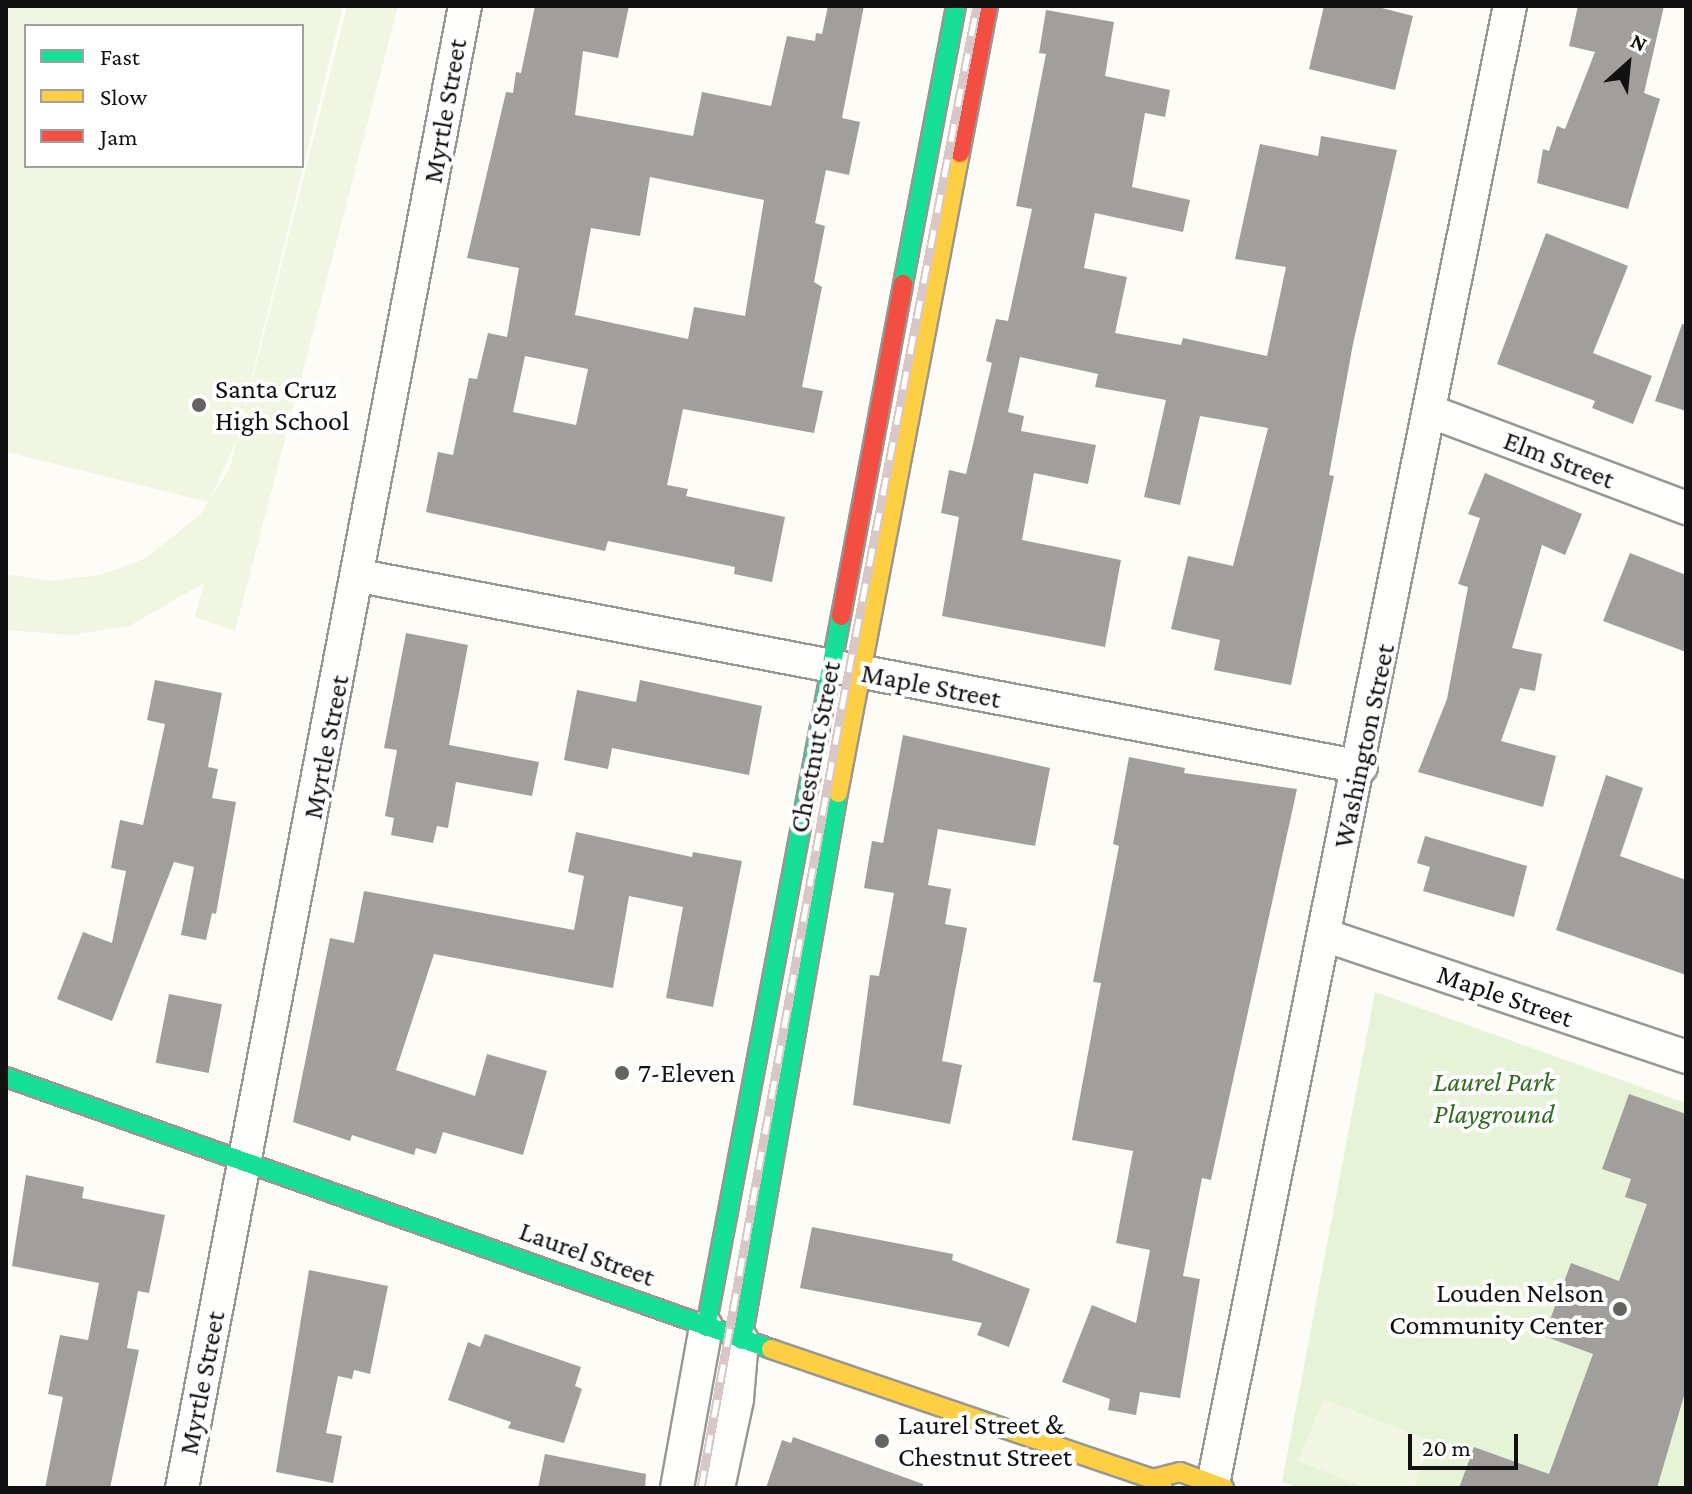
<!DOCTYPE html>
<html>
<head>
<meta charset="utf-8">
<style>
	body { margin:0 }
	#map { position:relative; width:1692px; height:1494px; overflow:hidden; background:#fdfcf7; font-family:"Crimson Pro",serif }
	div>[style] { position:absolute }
	.green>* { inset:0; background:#e7f3d7 }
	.pitch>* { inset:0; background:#f0f6e1 }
	.building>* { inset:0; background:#a19f9c; transform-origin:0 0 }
	.roads { filter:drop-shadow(2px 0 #979795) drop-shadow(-2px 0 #979795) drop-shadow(0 2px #979795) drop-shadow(0 -2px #979795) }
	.street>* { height:32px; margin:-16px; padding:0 16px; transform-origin:16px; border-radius:16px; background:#fffffe }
	.fast>* { height:18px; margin:-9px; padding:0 9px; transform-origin:9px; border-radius:9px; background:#16e098 }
	.slow>* { height:18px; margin:-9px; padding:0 9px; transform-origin:9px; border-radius:9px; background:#ffcf43 }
	.jam>* { height:18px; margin:-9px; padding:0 9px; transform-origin:9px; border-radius:9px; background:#f24e42 }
	.rail>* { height:9px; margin-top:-4.5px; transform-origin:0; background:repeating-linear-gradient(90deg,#fff 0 18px,#d9c6c7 0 36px); box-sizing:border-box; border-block:2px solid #d9c6c7 }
	.dots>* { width:22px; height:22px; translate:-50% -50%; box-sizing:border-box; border:4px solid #fff; border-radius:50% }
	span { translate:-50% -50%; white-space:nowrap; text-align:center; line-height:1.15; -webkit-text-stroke:8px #fff; paint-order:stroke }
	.street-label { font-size:28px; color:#111 }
	.poi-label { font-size:28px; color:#111 }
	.left { translate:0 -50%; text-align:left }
	.right { translate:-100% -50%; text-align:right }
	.park-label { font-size:28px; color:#2f6b1f; font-style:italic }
	.frame { position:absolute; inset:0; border:8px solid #111; pointer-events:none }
	.legend { position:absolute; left:24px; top:24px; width:280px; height:144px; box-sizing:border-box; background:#fff; border:2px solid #a0a0a0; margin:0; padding:10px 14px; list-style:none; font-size:24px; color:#111 }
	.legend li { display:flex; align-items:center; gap:16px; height:40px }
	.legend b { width:40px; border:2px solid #a0a0a0 }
	.north { position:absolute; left:1588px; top:24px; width:80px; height:80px; -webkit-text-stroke:6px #fff; paint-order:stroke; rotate:27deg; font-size:22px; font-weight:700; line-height:32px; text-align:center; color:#111 }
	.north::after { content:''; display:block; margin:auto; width:28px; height:36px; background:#111; clip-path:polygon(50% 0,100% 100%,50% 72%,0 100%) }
	.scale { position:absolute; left:1408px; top:1434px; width:110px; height:36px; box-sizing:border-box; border:4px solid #111; border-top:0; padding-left:10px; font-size:24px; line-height:28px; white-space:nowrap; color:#111; -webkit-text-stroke:6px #fff; paint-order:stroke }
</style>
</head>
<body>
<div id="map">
	<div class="green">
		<i style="clip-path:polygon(1375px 992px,1686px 1103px,1686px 1488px,1300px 1488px,1282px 1482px)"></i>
	</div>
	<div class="pitch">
		<i style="clip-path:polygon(evenodd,6px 6px,343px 6px,236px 441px,209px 502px,6px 452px,6px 6px,26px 26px,302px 26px,302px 166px,26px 166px,26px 26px)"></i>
		<i style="clip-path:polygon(347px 6px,398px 6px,235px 631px,195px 617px,204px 583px,131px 625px,72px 635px,6px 630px,6px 574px,48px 581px,101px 575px,146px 558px,201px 514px,230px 468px)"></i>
		<i style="clip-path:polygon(1324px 1399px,1431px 1441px,1414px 1488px,1366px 1488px,1298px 1461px)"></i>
	</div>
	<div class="building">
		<i style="clip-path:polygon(evenodd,535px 6px,629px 6px,618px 58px,583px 51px,575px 115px,693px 136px,702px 92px,771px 106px,787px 36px,815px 41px,816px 33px,822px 34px,828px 6px,864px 6px,842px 118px,860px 122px,849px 175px,826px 170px,815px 223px,825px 226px,814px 282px,822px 287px,802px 387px,823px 391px,814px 433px,683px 409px,667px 485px,688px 489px,686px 496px,785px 517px,772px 582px,734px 574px,735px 567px,608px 541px,605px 551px,426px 512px,438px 452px,453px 455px,469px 378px,477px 379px,488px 333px,507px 337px,519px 268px,467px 258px,506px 92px,513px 93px,516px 72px,521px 73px,535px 6px,650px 177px,764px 200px,745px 316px,694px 307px,688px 339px,575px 315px,591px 228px,640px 236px,650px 177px,535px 6px,525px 356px,588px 369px,576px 425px,513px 412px,525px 356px)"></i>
		<i style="clip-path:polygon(1324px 6px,1374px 6px,1413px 16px,1395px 90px,1309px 69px)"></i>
		<i style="clip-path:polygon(1578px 6px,1664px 6px,1644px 93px,1660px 99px,1628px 209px,1537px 183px,1543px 149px,1549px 151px,1557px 126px,1565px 129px,1595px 52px,1569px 46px)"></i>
		<i style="clip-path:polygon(1046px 10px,1114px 22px,1105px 76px,1170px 90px,1165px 117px,1145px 113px,1132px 187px,1190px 200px,1183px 232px,1095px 213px,1084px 268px,1127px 277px,1115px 333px,1181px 345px,1183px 338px,1267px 356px,1286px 267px,1235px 259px,1260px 144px,1318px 156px,1321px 136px,1397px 150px,1353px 344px,1329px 475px,1334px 476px,1291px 685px,1214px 670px,1220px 640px,1171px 629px,1188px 556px,1233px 566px,1268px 428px,1200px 416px,1180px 505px,1144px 497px,1166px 400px,1095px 387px,1098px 374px,1020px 357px,1008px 412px,1024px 416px,1021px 431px,1096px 445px,1088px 484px,1034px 473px,1022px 540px,1121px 560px,1105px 647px,942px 616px,959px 517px,941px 513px,949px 470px,966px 474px,992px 363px,986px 361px,996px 319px,1008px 321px,1032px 209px,1016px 206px,1046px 54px,1039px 53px)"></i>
		<i style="clip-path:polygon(1546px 233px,1628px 266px,1593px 353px,1652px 376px,1633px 424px,1592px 408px,1595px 401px,1497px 364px)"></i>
		<i style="clip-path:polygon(1682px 324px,1686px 325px,1686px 411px,1655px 401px)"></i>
		<i style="clip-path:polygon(1485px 473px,1582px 514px,1565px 555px,1542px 545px,1512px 648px,1542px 654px,1535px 691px,1520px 688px,1501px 741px,1556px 756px,1543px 807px,1418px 772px,1447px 699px,1468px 587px,1458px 584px,1480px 518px,1468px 514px)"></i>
		<i style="clip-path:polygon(1630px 553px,1686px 575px,1686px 652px,1603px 621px)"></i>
		<i style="clip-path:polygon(406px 633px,468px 645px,449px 745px,539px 762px,532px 796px,456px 782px,448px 828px,437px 826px,433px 843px,391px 835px,394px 818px,385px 816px,397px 750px,384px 748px)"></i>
		<i style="clip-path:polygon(155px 680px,222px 693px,208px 767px,218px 769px,212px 798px,236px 802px,216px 914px,212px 913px,206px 940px,181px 935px,194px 867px,174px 862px,112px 1021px,57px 999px,83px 932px,112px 943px,126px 871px,111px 868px,120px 820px,143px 825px,165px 724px,147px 720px)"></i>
		<i style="clip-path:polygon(640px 680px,762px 706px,749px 775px,612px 748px,608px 769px,564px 760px,577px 690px,636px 702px)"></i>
		<i style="clip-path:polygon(903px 735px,1050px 768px,1035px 846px,938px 829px,928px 885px,951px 889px,945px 924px,967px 928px,942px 1061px,962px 1065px,950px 1124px,853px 1105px,870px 975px,879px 976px,894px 893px,864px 888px,872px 841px,883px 843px)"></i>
		<i style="clip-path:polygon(1129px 757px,1185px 768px,1184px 773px,1297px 789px,1211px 1180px,1202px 1178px,1183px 1276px,1200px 1279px,1180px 1398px,1140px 1392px,1136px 1415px,1108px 1410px,1110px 1399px,1062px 1382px,1092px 1305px,1136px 1323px,1150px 1250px,1116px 1243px,1133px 1151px,1072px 1140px,1101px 983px,1093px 982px,1119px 846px,1113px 844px)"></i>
		<i style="clip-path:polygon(1606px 775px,1643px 788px,1620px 856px,1686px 880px,1686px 975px,1556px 930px)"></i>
		<i style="clip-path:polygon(576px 832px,692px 857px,693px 852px,742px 861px,713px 1007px,666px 998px,683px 907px,629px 896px,613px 988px,434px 954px,396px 1070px,475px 1096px,487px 1054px,547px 1071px,523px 1155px,443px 1132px,436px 1154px,416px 1148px,414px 1155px,352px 1135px,350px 1141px,293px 1122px,330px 938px,354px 943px,364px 891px,574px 930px,584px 876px,568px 872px)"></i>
		<i style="clip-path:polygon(1425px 836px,1527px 866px,1514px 917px,1423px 891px,1430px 867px,1417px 863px)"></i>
		<i style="left:169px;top:994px;width:54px;height:70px;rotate:11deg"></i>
		<i style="clip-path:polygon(1629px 1094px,1686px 1114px,1686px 1389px,1657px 1488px,1459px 1488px,1474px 1447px,1549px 1474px,1593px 1354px,1544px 1336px,1571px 1263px,1619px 1281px,1647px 1204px,1625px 1197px,1631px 1179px,1602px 1169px)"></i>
		<i style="clip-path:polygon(26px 1175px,84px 1187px,82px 1198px,165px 1215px,149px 1293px,138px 1291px,127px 1348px,139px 1350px,110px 1488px,45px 1488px,63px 1397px,48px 1394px,60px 1335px,88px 1340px,99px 1283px,12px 1266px)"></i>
		<i style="clip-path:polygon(812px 1227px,953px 1254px,952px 1260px,1030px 1289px,1009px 1347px,977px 1335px,982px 1323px,800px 1288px)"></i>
		<i style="clip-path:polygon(309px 1270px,388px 1286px,370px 1374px,354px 1370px,352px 1379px,338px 1376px,326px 1433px,342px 1436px,333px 1483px,276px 1472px)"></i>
		<i style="clip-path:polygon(485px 1334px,581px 1367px,575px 1386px,582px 1389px,564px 1443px,508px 1428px,511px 1422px,448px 1400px,468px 1342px,480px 1347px)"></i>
		<i style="clip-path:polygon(793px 1437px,923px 1484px,923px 1488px,766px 1488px,782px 1440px,791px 1443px)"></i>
		<i style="clip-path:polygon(545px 1454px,646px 1474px,645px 1488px,538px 1488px)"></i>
	</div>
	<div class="roads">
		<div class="street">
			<i style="left:1432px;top:412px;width:272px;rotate:20.7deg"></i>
			<i style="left:360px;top:576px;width:1019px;rotate:10.8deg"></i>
			<i style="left:1324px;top:935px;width:382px;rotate:18.6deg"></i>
			<i style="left:1213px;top:1484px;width:1508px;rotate:-78.64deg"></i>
			<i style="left:182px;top:1488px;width:1509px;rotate:-79.19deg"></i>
			<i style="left:677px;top:1488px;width:164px;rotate:-79.8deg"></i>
			<i style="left:718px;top:1488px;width:91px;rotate:-77.9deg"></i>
			<i style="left:737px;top:1399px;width:59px;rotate:-85.2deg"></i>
		</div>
		<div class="fast">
			<i style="left:903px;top:284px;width:283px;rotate:-79.2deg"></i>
			<i style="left:6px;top:1077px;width:812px;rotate:19.57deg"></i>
			<i style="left:706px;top:1327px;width:724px;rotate:-79.25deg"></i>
			<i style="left:742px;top:1340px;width:555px;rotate:-80.05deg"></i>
		</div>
		<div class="slow">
			<i style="left:838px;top:793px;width:652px;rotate:-79.21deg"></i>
			<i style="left:771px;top:1349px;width:403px;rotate:18.8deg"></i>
			<i style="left:1152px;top:1479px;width:14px;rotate:39deg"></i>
			<i style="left:1152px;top:1479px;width:29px;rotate:-14deg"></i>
			<i style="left:1180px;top:1472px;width:47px;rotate:20deg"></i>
		</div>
		<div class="jam">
			<i style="left:960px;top:153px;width:150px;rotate:-79.2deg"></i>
			<i style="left:841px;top:616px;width:338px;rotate:-79.4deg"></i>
		</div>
	</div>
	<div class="rail">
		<i style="left:701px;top:1488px;width:794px;rotate:-79.77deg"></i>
		<i style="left:842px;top:707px;width:714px;rotate:-79.1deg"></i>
	</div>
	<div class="dots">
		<i style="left:199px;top:405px;background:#646362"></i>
		<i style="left:622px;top:1073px;background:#646362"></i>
		<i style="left:1620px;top:1309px;background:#646362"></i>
		<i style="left:882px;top:1441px;background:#646362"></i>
	</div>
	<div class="street-label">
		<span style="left:445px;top:111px;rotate:-80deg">Myrtle Street</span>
		<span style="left:1559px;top:460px;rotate:21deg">Elm Street</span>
		<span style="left:931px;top:686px;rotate:11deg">Maple Street</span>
		<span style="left:1364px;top:746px;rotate:-78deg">Washington Street</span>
		<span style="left:326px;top:747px;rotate:-79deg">Myrtle Street</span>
		<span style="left:815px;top:747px;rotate:-79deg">Chestnut Street</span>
		<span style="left:1505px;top:996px;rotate:19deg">Maple Street</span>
		<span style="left:587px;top:1254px;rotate:20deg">Laurel Street</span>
		<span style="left:202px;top:1383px;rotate:-79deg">Myrtle Street</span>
	</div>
	<div class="poi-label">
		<span class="left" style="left:215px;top:405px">Santa Cruz<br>High School</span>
		<span class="left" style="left:638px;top:1073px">7-Eleven</span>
		<span class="right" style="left:1604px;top:1309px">Louden Nelson<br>Community Center</span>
		<span class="left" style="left:898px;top:1441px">Laurel Street &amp;<br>Chestnut Street</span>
	</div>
	<div class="park-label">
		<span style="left:1494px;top:1098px">Laurel Park<br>Playground</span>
	</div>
	<div class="frame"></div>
	<ul class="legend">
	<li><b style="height:10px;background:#16e098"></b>Fast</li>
	<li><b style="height:10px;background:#ffcf43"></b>Slow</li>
	<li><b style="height:10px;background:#f24e42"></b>Jam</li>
	</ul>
	<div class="north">N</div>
	<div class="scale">20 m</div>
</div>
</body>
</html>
